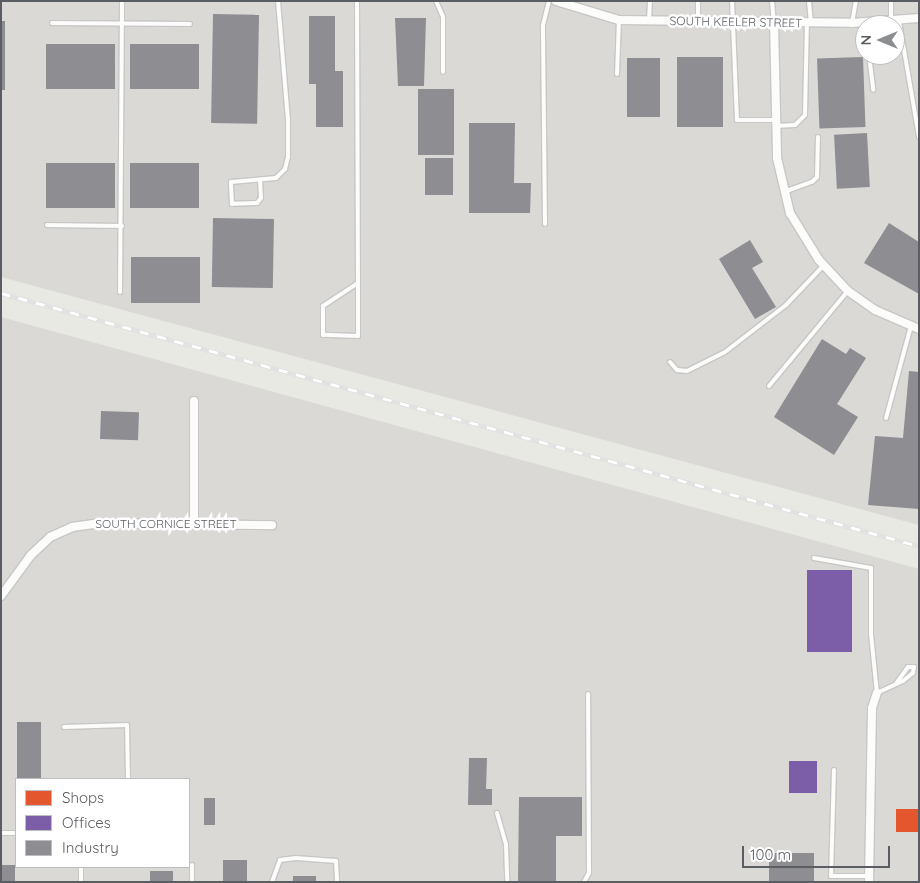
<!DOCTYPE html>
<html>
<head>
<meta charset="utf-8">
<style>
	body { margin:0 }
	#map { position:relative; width:920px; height:883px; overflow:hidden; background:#e9e9e4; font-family:Quicksand,sans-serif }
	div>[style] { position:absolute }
	.industrial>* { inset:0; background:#dad9d5 }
	.shops>* { inset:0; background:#e4572e; transform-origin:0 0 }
	.offices>* { inset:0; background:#7b5ea7; transform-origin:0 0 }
	.industry>* { inset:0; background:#8d8d92; transform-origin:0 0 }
	.roads { filter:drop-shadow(1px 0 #c6c7c6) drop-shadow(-1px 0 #c6c7c6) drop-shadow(0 1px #c6c7c6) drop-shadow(0 -1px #c6c7c6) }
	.lane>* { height:4px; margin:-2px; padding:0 2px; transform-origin:2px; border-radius:2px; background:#fcfcfb }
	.street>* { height:8px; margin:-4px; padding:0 4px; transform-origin:4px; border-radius:4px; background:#fcfcfb }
	.rail>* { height:5px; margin-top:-2.5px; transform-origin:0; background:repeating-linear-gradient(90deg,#fff 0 9px,#e1e2e1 0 18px); box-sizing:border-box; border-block:1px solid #e1e2e1 }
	span { translate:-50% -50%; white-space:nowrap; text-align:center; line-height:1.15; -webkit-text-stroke:5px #fff; paint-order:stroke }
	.street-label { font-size:12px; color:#5a5d61 }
	.frame { position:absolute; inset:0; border:2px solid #5a5d61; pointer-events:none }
	.legend { position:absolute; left:15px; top:778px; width:175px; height:90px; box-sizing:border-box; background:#fff; border:1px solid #bdbec0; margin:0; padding:6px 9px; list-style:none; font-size:15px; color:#5a5d61 }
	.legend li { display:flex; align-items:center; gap:10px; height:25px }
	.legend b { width:25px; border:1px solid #bdbec0 }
	.north { position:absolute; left:855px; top:15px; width:50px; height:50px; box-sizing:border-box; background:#fff; border:1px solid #bdbec0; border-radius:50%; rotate:270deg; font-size:14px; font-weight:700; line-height:20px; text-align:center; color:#5a5d61 }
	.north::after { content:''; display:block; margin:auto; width:18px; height:22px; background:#8c8e8f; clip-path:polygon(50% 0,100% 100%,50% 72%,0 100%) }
	.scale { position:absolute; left:742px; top:846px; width:148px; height:22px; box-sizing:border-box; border:2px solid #5a5d61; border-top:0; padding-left:6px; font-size:15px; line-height:18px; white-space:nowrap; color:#5a5d61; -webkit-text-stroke:4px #fff; paint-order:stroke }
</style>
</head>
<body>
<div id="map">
	<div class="industrial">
		<i style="clip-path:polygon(evenodd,1px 1px,919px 1px,919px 525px,1px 277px,1px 1px,865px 25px,895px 25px,895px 55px,865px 55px,865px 25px)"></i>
		<i style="clip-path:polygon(evenodd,1px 317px,919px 569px,919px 882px,1px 882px,1px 317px,16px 779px,189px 779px,189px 867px,16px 867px,16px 779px)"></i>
	</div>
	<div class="shops">
		<i style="left:896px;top:809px;width:23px;height:23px"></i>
	</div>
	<div class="offices">
		<i style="left:807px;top:570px;width:45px;height:82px"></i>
		<i style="left:789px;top:761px;width:28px;height:32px"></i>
	</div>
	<div class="industry">
		<i style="left:213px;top:14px;width:46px;height:109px;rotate:1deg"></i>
		<i style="clip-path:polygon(309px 16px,335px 16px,335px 71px,343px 71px,343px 127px,316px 127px,316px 84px,309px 84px)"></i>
		<i style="clip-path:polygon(395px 18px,426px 18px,424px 86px,398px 86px)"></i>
		<i style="left:1px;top:21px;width:4px;height:69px"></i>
		<i style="left:46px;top:44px;width:69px;height:45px"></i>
		<i style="left:130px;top:44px;width:69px;height:45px"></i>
		<i style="left:677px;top:57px;width:46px;height:70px"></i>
		<i style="left:863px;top:57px;width:70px;height:46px;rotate:88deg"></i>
		<i style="left:627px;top:58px;width:33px;height:59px"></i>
		<i style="left:418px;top:89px;width:36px;height:66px"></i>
		<i style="clip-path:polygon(469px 123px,515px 123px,514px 183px,531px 183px,530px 213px,469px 213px)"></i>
		<i style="left:867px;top:133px;width:54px;height:33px;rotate:87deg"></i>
		<i style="left:425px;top:158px;width:28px;height:37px"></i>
		<i style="left:46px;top:163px;width:69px;height:45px"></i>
		<i style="left:130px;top:163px;width:69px;height:45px"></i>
		<i style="left:213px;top:218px;width:61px;height:69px;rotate:1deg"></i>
		<i style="clip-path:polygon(889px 223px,919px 242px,919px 294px,864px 263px)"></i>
		<i style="clip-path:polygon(750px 240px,763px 262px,752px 268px,776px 307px,755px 319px,719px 259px)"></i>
		<i style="left:131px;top:257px;width:69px;height:46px"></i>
		<i style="clip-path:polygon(822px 339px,846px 354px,850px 348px,866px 358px,837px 404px,858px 417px,834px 455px,774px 417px)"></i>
		<i style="clip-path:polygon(909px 371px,919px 372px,919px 509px,868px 505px,875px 436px,903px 438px)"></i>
		<i style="left:101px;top:411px;width:38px;height:28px;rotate:2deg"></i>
		<i style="left:17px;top:722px;width:24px;height:57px"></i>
		<i style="clip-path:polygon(469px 758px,487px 758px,486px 789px,492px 789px,492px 805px,468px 805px)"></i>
		<i style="clip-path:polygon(519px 797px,582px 797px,582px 836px,556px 836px,556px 882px,518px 882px)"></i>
		<i style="left:204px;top:798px;width:11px;height:27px"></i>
		<i style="left:769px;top:853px;width:45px;height:29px"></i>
		<i style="left:223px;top:860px;width:24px;height:22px"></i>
		<i style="left:1px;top:865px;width:14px;height:17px"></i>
		<i style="left:150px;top:871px;width:23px;height:11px"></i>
		<i style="left:293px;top:876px;width:23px;height:6px"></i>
	</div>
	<div class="roads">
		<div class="lane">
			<i style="left:357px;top:1px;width:282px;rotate:89.8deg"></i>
			<i style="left:358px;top:283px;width:53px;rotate:90deg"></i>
			<i style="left:358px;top:336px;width:35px;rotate:-178deg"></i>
			<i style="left:323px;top:335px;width:29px;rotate:-90deg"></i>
			<i style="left:323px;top:306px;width:42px;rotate:-33.3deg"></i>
			<i style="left:436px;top:1px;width:17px;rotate:66deg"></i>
			<i style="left:443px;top:17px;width:55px;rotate:90deg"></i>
			<i style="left:698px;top:1px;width:20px;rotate:90deg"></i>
			<i style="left:732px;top:1px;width:119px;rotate:87.6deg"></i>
			<i style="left:737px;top:120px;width:38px"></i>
			<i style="left:772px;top:1px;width:21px;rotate:85deg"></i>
			<i style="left:809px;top:1px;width:22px;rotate:85deg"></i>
			<i style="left:891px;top:1px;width:20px;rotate:90deg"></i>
			<i style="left:649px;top:20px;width:19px;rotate:-87deg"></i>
			<i style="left:899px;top:21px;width:118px;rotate:80.2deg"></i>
			<i style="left:52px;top:23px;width:138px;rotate:0.4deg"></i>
			<i style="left:852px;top:23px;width:22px;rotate:-80deg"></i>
			<i style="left:869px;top:55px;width:35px;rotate:83deg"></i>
			<i style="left:617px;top:74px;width:54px;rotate:-87.9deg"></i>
			<i style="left:775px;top:126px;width:20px;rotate:-3deg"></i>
			<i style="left:795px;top:125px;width:14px;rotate:-45deg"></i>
			<i style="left:805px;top:115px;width:92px;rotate:-88.8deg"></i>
			<i style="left:260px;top:180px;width:18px;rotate:87deg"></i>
			<i style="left:261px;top:198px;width:6px;rotate:129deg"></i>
			<i style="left:257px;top:203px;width:25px;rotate:178deg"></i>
			<i style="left:232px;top:204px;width:22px;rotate:-93deg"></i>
			<i style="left:231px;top:182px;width:45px;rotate:-5.1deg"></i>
			<i style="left:276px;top:178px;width:13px;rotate:-45deg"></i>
			<i style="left:285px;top:169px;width:12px;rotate:-76deg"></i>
			<i style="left:288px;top:157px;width:37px;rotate:-90deg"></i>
			<i style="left:288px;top:120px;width:119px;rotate:-94.8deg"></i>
			<i style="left:784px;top:192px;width:30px;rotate:-20deg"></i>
			<i style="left:812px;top:182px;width:7px;rotate:-45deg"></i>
			<i style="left:817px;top:177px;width:40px;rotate:-88.6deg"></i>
			<i style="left:545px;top:224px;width:199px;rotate:-90.6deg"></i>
			<i style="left:543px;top:25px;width:25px;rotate:-76deg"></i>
			<i style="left:47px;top:225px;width:75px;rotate:0.8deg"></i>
			<i style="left:120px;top:292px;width:291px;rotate:-89.6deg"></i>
			<i style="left:670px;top:362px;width:11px;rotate:49deg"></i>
			<i style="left:677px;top:370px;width:10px;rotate:6deg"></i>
			<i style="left:687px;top:371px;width:42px;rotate:-26.6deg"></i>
			<i style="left:725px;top:352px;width:77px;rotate:-37.6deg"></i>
			<i style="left:786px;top:305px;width:54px;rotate:-46.5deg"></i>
			<i style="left:769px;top:386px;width:124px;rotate:-50.3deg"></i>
			<i style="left:886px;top:418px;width:95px;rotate:-74.8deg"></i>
			<i style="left:814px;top:558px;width:58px;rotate:10deg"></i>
			<i style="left:871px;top:568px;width:66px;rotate:90deg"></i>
			<i style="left:871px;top:634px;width:59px;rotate:84.2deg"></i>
			<i style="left:877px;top:693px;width:29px;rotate:-25deg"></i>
			<i style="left:903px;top:681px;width:13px;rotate:-39deg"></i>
			<i style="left:913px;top:673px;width:6px;rotate:-81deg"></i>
			<i style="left:914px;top:667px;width:6px;rotate:180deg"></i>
			<i style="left:908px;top:667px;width:19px;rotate:126deg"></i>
			<i style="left:64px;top:727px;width:63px;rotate:-1.8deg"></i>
			<i style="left:127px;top:725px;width:54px;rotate:88.9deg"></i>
			<i style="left:834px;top:770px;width:106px;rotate:91.6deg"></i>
			<i style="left:831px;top:876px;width:38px"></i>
			<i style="left:497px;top:813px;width:33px;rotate:74deg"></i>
			<i style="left:506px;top:845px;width:37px;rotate:88deg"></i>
			<i style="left:1px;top:833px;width:15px"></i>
			<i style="left:192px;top:865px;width:17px;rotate:90deg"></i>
			<i style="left:81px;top:867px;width:15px;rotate:90deg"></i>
			<i style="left:272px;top:882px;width:23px;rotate:-70deg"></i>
			<i style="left:280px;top:860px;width:16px;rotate:-7deg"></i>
			<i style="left:296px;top:858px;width:40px;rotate:4.3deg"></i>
			<i style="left:336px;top:861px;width:21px;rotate:87deg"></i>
			<i style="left:584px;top:882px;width:10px;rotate:-61deg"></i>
			<i style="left:589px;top:873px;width:179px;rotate:-90.3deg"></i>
		</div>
		<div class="street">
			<i style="left:556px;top:1px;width:66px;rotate:16.8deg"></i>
			<i style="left:619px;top:20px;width:233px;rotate:0.7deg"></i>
			<i style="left:852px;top:23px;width:67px;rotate:-4.3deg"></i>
			<i style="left:774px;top:22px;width:136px;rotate:88.7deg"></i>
			<i style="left:777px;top:158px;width:57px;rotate:76.7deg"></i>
			<i style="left:790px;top:213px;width:55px;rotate:58.3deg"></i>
			<i style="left:819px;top:260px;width:42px;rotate:46.9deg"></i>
			<i style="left:848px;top:291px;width:33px;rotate:35deg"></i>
			<i style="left:875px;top:310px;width:48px;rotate:23.4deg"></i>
			<i style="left:194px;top:401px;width:123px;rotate:90deg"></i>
			<i style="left:1px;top:596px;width:51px;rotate:-53.8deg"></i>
			<i style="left:31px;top:555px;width:26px;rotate:-43deg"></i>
			<i style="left:50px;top:537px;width:24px;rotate:-24deg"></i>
			<i style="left:72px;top:527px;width:27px;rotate:-8deg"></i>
			<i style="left:99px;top:523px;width:173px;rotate:0.7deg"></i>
			<i style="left:869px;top:882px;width:174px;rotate:-89deg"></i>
			<i style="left:872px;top:708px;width:16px;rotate:-72deg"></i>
		</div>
	</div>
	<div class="rail">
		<i style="left:1px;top:293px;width:952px;rotate:15.41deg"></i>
	</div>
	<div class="street-label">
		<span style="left:736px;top:22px;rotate:1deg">SOUTH KEELER STREET</span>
		<span style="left:166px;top:524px">SOUTH CORNICE STREET</span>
	</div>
	<div class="frame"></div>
	<ul class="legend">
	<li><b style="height:14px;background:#e4572e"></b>Shops</li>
	<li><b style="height:14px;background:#7b5ea7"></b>Offices</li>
	<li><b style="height:14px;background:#8d8d92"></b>Industry</li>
	</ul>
	<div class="north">N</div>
	<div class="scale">100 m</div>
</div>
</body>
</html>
